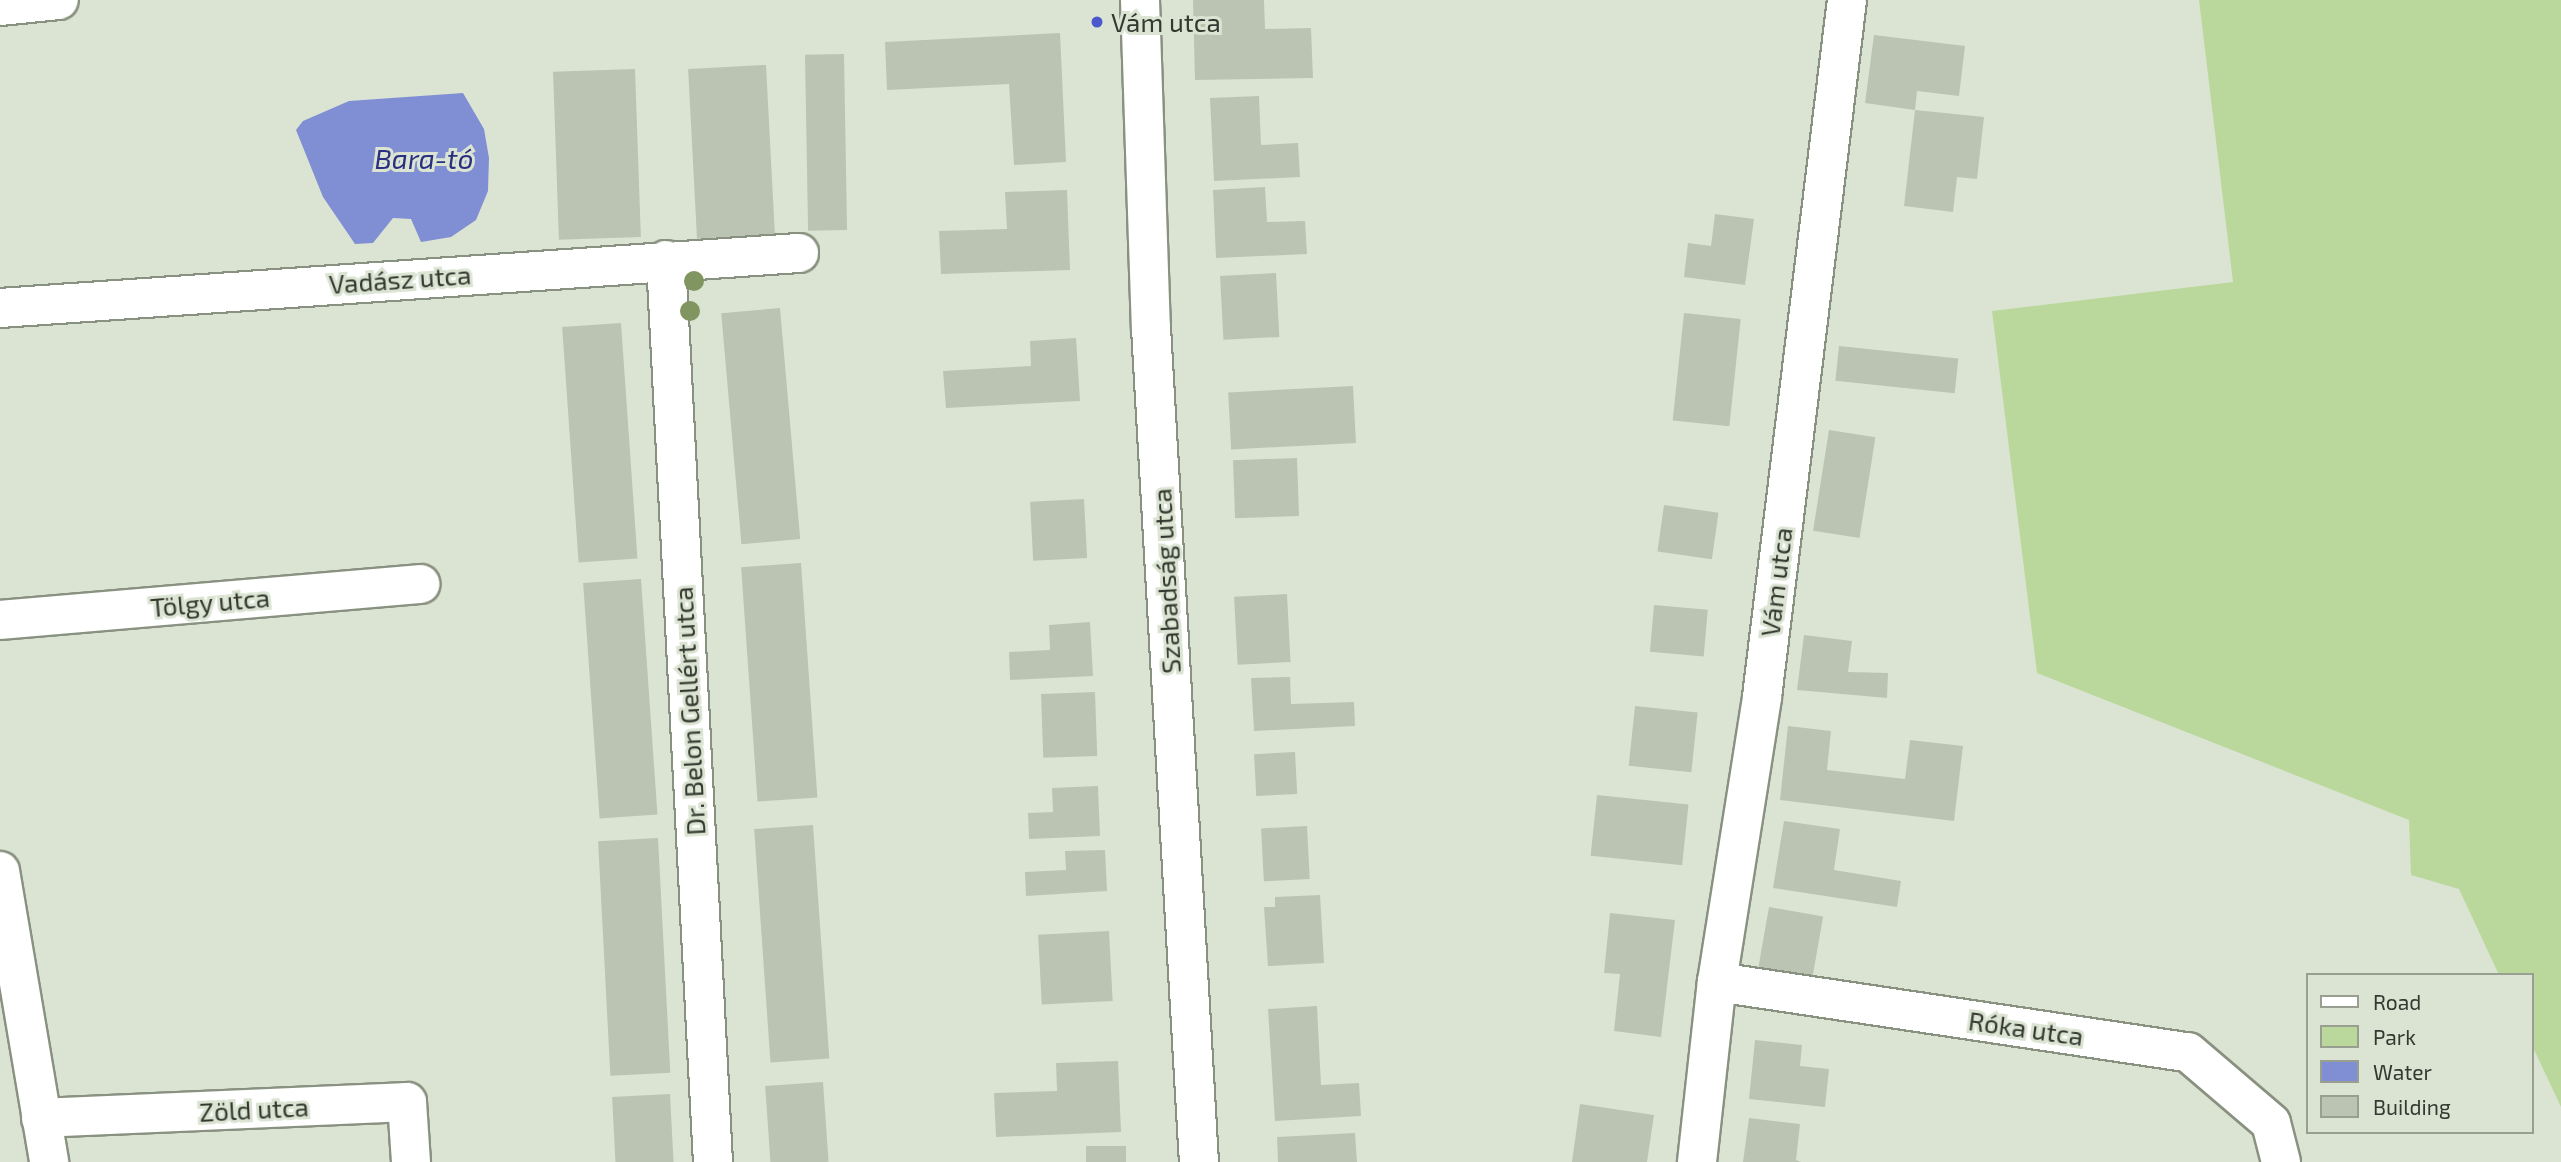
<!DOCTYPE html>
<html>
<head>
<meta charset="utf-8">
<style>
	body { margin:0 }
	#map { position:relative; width:2561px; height:1162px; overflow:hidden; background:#dbe4d2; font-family:"Exo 2",sans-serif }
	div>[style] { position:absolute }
	.green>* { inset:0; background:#bad89c }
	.water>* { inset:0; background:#808fd3 }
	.building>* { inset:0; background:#bbc4b2; transform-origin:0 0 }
	.roads { filter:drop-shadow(2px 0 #899180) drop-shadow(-2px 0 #899180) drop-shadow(0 2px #899180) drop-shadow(0 -2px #899180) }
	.street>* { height:38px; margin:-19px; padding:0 19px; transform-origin:19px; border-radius:19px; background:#fff }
	.secondary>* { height:38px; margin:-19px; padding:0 19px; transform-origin:19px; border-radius:19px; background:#fff }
	.trees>* { width:20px; height:20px; margin:-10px; border-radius:50%; background:#819560 }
	.dots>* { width:19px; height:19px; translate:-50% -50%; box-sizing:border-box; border:4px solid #dbe4d2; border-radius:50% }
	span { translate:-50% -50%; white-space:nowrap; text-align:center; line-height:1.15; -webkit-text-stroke:6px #dbe4d2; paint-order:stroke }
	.poi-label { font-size:26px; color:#343830 }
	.left { translate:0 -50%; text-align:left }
	.street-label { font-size:26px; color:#343830 }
	.water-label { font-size:28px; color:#293080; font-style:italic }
	.legend { position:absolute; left:2306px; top:973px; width:228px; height:161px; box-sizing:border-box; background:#dbe4d2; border:2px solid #989f91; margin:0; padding:9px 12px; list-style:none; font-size:21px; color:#343830 }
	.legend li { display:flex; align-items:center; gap:14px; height:35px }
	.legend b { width:35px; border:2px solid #989f91 }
</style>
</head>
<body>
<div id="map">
	<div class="green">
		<i style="clip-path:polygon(2199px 0,2561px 0,2561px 1107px,2531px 1043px,2531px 975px,2499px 975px,2459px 889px,2411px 875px,2409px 820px,2037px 673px,1992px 311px,2233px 282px)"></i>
	</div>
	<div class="water">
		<i style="clip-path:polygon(463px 93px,484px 129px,489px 158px,488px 191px,476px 220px,451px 237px,421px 242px,411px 219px,393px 218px,373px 243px,355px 244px,323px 197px,296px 130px,303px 121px,349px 101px)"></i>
	</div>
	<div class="building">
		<i style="clip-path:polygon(1193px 0,1264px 0,1265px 29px,1311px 28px,1313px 78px,1195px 80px)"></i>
		<i style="clip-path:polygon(1060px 33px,1066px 162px,1014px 165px,1009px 84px,887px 90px,885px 42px)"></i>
		<i style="clip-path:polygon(1874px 35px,1965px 46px,1959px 96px,1917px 91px,1915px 110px,1984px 117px,1977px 179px,1957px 177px,1953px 212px,1904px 206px,1915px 110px,1865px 103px)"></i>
		<i style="left:844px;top:54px;width:176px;height:39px;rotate:89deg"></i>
		<i style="left:766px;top:65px;width:170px;height:78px;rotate:87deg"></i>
		<i style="left:635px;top:69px;width:168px;height:82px;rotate:88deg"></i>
		<i style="clip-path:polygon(1259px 96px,1261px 145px,1298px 143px,1300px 177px,1214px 181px,1210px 98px)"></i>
		<i style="clip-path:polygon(1265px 187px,1267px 222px,1305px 221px,1307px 254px,1216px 258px,1213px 190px)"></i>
		<i style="clip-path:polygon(1067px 190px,1070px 270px,941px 274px,939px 231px,1007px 229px,1005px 192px)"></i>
		<i style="clip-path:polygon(1715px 214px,1754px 219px,1745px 285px,1684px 277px,1688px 243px,1711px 246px)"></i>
		<i style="left:1276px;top:273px;width:64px;height:56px;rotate:87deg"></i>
		<i style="left:780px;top:308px;width:232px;height:59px;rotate:85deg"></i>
		<i style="left:1684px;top:313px;width:57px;height:108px;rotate:6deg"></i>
		<i style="left:621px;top:323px;width:236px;height:59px;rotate:86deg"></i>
		<i style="clip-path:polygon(1076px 338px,1080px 401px,946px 408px,943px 371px,1031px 366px,1030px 341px)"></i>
		<i style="left:1839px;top:346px;width:120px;height:35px;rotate:6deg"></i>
		<i style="left:1353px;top:386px;width:57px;height:125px;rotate:87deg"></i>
		<i style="left:1829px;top:430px;width:47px;height:102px;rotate:9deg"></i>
		<i style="left:1297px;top:458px;width:58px;height:64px;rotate:88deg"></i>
		<i style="left:1084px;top:499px;width:59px;height:54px;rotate:87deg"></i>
		<i style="left:1664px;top:505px;width:55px;height:47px;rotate:8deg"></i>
		<i style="left:801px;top:563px;width:235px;height:60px;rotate:86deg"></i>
		<i style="left:641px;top:579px;width:236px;height:58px;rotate:86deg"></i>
		<i style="left:1287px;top:594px;width:68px;height:53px;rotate:87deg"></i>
		<i style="left:1654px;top:605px;width:54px;height:47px;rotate:5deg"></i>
		<i style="clip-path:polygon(1090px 622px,1093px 676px,1010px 680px,1009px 652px,1050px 650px,1049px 625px)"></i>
		<i style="clip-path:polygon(1804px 635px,1852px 641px,1848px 672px,1888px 673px,1887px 698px,1797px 690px)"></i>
		<i style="clip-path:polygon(1290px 677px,1291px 704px,1354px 702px,1355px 726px,1254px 731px,1251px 678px)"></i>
		<i style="left:1095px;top:692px;width:64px;height:54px;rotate:88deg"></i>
		<i style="left:1635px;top:706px;width:63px;height:60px;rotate:6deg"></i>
		<i style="clip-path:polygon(1788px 726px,1831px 731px,1827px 770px,1905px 779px,1910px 740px,1963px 746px,1954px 821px,1780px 800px)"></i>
		<i style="left:1295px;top:752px;width:42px;height:41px;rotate:87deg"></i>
		<i style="clip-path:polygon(1098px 786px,1100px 836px,1029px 839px,1028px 813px,1053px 812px,1052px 788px)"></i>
		<i style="left:1597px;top:795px;width:92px;height:61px;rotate:6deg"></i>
		<i style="clip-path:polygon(1784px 821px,1840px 829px,1834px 870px,1901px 881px,1897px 907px,1773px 888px)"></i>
		<i style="left:813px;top:825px;width:234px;height:59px;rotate:86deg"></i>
		<i style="left:1307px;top:826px;width:53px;height:46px;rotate:87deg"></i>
		<i style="left:658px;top:838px;width:235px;height:60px;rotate:87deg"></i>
		<i style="clip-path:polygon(1105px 850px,1107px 891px,1026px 896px,1025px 872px,1066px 870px,1065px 851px)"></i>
		<i style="clip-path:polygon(1320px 895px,1324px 963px,1268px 966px,1264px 907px,1275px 907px,1275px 897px)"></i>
		<i style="left:1769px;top:907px;width:55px;height:67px;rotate:10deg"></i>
		<i style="clip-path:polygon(1610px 913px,1675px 920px,1661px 1037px,1614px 1031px,1620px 974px,1604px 973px)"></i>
		<i style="left:1109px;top:931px;width:70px;height:71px;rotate:87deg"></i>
		<i style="clip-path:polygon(1317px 1006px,1321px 1085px,1359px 1083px,1361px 1116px,1275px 1121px,1268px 1009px)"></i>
		<i style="clip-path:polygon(1755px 1040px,1802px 1045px,1800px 1066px,1829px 1069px,1825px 1107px,1749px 1099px)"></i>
		<i style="clip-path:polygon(1118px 1061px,1121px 1132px,996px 1137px,994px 1093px,1057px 1091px,1056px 1063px)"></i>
		<i style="left:823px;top:1082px;width:80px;height:58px;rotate:86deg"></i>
		<i style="left:670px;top:1094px;width:68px;height:58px;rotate:87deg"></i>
		<i style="clip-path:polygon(1580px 1104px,1654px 1115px,1647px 1162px,1572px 1162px)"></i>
		<i style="clip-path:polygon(1749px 1118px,1800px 1124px,1796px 1160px,1801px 1162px,1743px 1162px)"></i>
		<i style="clip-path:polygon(1355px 1133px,1357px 1162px,1278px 1162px,1277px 1137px)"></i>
		<i style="left:1126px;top:1146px;width:16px;height:40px;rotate:90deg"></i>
	</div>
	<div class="roads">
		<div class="street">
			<i style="left:0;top:6px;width:59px;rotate:-5.8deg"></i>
			<i style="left:666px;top:260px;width:903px;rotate:87.02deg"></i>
			<i style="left:0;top:308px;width:801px;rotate:-3.94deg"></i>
			<i style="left:0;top:620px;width:422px;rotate:-4.9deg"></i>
			<i style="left:0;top:871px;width:295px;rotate:80.4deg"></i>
			<i style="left:1717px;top:982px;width:476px;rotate:8.5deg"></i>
			<i style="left:2188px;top:1052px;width:109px;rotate:40.5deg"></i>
			<i style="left:2271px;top:1123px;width:40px;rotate:75.6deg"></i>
			<i style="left:41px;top:1118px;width:366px;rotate:-2.5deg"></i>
			<i style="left:407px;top:1102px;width:60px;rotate:86.2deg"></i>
			<i style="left:1697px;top:1162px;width:181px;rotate:-83.7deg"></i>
			<i style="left:1717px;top:982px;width:289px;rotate:-81deg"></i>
			<i style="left:1762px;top:697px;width:702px;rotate:-83.05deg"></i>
		</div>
		<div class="secondary">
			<i style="left:1140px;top:0;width:328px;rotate:88.1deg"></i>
			<i style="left:1151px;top:328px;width:835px;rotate:86.71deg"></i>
		</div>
	</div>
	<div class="trees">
		<i style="left:694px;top:281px"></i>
		<i style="left:690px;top:311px"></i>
	</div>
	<div class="dots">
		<i style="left:1097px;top:22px;background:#4b57cd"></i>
	</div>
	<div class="poi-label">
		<span class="left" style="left:1111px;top:22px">Vám utca</span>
	</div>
	<div class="street-label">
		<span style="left:400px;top:279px;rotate:-4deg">Vadász utca</span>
		<span style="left:1166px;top:581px;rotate:-93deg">Szabadság utca</span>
		<span style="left:1776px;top:582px;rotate:-83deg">Vám utca</span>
		<span style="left:210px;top:602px;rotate:-5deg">Tölgy utca</span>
		<span style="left:689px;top:711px;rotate:-93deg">Dr. Belon Gellért utca</span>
		<span style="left:2026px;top:1028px;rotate:8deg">Róka utca</span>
		<span style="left:254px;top:1109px;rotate:-3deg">Zöld utca</span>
	</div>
	<div class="water-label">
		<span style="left:424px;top:158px">Bara-tó</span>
	</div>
	<ul class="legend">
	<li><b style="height:9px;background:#fff"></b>Road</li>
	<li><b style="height:19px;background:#bad89c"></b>Park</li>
	<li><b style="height:19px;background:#808fd3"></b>Water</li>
	<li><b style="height:19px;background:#bbc4b2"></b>Building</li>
	</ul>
</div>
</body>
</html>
